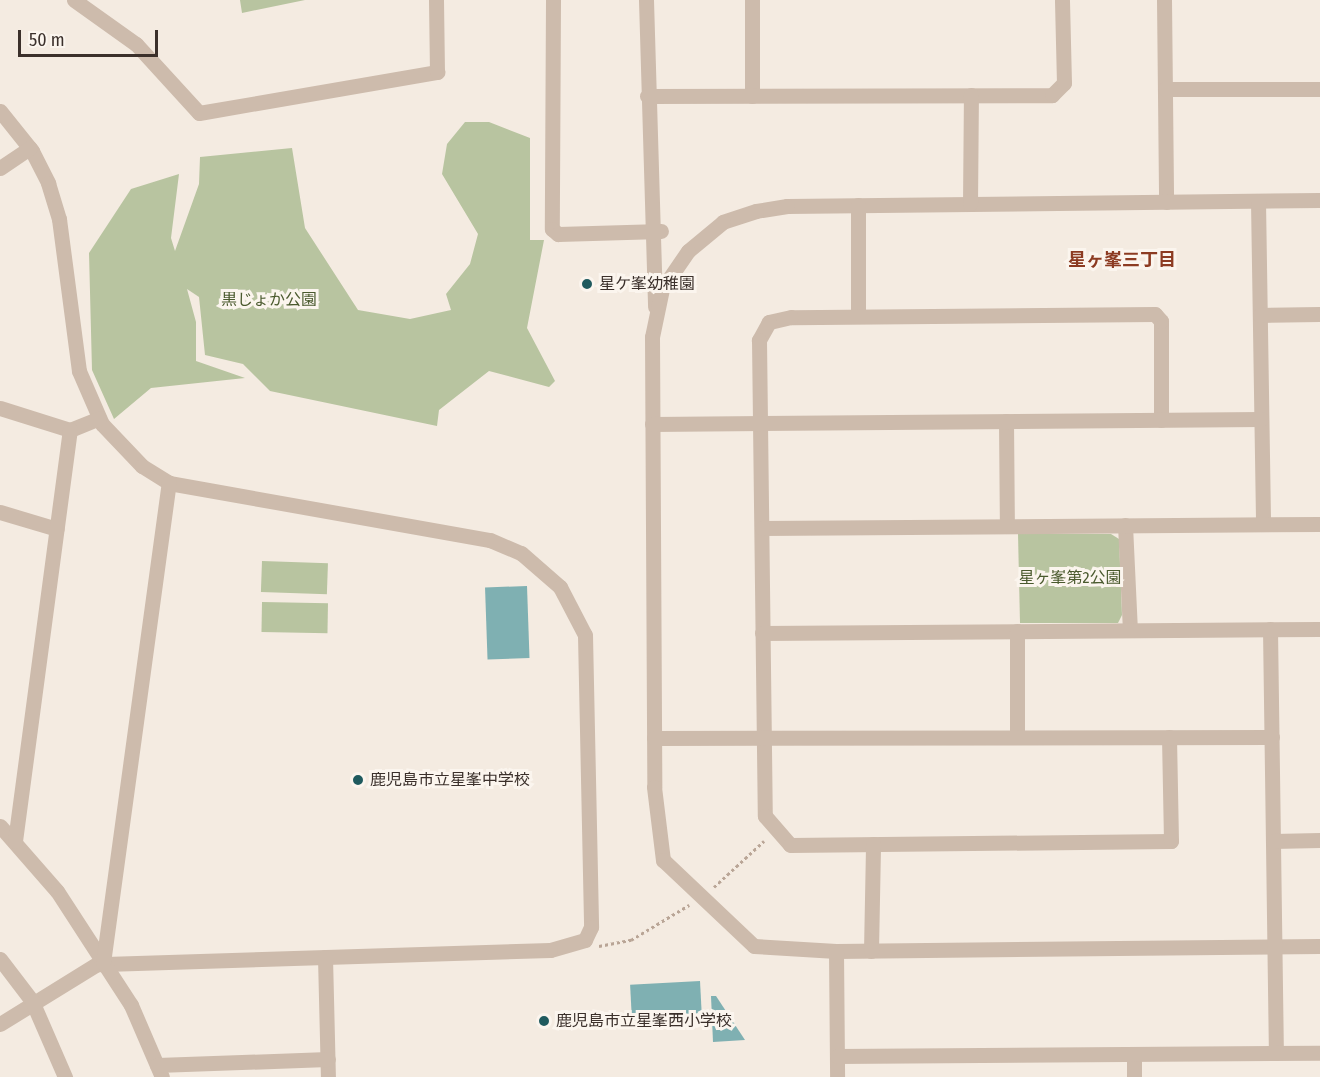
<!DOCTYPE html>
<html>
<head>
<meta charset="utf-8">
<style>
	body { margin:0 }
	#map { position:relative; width:1320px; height:1077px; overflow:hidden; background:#f4ebe1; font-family:"Fira Sans Condensed","Noto Sans JP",sans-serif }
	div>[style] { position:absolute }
	.green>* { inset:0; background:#b8c4a0; transform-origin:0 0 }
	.water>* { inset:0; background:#7fb0b2; transform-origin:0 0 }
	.path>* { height:3px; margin-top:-1.5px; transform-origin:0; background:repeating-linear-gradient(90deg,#b9a596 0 3px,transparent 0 6px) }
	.minor>* { height:15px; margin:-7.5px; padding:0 7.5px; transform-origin:7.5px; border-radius:7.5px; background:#cdbbac }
	.dots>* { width:16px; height:16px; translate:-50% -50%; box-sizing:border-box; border:3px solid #fbf5ee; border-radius:50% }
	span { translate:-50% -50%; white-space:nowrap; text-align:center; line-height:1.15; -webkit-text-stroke:6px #fbf5ee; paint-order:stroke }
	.poi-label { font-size:16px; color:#3b302b }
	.left { translate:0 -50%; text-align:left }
	.park-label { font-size:16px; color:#4a5a2e }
	.neighbourhood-label { font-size:18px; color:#8c3b22; font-weight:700 }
	.scale { position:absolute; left:18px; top:30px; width:140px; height:27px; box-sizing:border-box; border:3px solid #3b302b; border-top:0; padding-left:8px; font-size:18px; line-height:21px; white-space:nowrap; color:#3b302b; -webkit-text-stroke:4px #fbf5ee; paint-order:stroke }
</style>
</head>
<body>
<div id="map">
	<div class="green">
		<i style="clip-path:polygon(240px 0,305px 0,242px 13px)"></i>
		<i style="clip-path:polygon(465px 122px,489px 122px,530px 138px,530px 240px,544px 240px,527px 328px,555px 381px,549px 387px,489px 371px,439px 410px,437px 426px,270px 391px,243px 364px,205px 355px,199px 297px,187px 289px,196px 322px,196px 361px,245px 378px,151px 388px,114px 419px,92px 370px,89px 253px,131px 189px,179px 174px,171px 238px,175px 251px,199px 184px,200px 157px,292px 148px,305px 228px,358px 310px,410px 319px,451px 310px,446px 294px,470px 264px,478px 234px,442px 174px,447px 144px)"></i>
		<i style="clip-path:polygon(1018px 534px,1111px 534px,1119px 539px,1122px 615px,1118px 623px,1020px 623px)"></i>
		<i style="left:262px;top:561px;width:66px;height:31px;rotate:2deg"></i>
		<i style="left:262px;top:602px;width:66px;height:30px;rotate:1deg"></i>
	</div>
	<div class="water">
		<i style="left:527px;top:586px;width:72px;height:42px;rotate:88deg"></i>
		<i style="left:700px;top:981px;width:43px;height:70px;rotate:87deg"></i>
		<i style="clip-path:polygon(711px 996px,716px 996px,745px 1040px,713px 1042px)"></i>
	</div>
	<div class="path">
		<i style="left:714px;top:887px;width:68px;rotate:-42.6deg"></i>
		<i style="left:599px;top:946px;width:33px;rotate:-11deg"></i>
		<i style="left:631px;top:940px;width:68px;rotate:-31.1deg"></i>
	</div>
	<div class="minor">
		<i style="left:74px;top:0;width:76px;rotate:35.4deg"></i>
		<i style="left:136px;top:44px;width:93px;rotate:47.6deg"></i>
		<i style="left:199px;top:113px;width:242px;rotate:-9.8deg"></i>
		<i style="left:437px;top:72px;width:72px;rotate:-90.8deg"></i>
		<i style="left:553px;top:0;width:229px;rotate:90.3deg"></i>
		<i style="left:552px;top:229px;width:8px;rotate:40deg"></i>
		<i style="left:558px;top:234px;width:103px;rotate:-1.7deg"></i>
		<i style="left:646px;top:0;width:307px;rotate:88.3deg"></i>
		<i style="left:752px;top:0;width:96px;rotate:90deg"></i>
		<i style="left:1164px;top:0;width:202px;rotate:89.4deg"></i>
		<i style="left:1165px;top:89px;width:155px"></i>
		<i style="left:647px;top:96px;width:405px;rotate:-0.1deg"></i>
		<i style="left:1052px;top:95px;width:17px;rotate:-45deg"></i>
		<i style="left:1064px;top:83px;width:83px;rotate:-91.4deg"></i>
		<i style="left:0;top:111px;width:51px;rotate:51.3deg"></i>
		<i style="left:32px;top:151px;width:36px;rotate:63deg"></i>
		<i style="left:48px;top:183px;width:38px;rotate:73deg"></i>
		<i style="left:59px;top:219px;width:153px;rotate:82.5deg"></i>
		<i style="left:79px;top:371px;width:58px;rotate:66.5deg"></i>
		<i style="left:102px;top:424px;width:58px;rotate:46.4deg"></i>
		<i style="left:142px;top:466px;width:32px;rotate:32deg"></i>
		<i style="left:169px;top:483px;width:326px;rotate:10.1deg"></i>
		<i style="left:490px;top:540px;width:34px;rotate:23deg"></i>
		<i style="left:521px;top:553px;width:52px;rotate:41.1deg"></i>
		<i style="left:560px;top:587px;width:54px;rotate:62.5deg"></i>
		<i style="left:585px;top:635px;width:292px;rotate:88.8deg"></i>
		<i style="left:591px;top:927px;width:14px;rotate:115deg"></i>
		<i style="left:585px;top:940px;width:36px;rotate:164deg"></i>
		<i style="left:550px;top:950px;width:453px;rotate:178.2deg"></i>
		<i style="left:97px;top:964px;width:114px;rotate:148.3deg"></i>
		<i style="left:0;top:168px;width:36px;rotate:-34deg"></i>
		<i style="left:1320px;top:200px;width:533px;rotate:179.36deg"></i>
		<i style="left:787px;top:206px;width:31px;rotate:171deg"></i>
		<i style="left:756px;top:211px;width:35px;rotate:162deg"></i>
		<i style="left:723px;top:222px;width:45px;rotate:140.4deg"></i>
		<i style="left:688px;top:251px;width:46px;rotate:124.4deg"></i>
		<i style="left:662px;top:289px;width:49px;rotate:101.8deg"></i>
		<i style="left:652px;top:337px;width:450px;rotate:89.7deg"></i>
		<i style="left:654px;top:787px;width:74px;rotate:83deg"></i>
		<i style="left:663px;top:860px;width:125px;rotate:43.4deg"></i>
		<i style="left:754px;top:946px;width:82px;rotate:3.5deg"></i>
		<i style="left:836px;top:951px;width:484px;rotate:-0.6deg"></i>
		<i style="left:1258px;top:201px;width:323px;rotate:89.1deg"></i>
		<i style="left:970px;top:204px;width:109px;rotate:-89.5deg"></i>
		<i style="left:858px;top:205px;width:111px;rotate:90deg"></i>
		<i style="left:1260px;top:315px;width:60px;rotate:-1deg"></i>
		<i style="left:0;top:408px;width:73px;rotate:17.4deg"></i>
		<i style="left:70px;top:430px;width:31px;rotate:-22deg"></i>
		<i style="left:1161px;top:420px;width:99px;rotate:-90deg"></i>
		<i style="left:1161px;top:321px;width:9px;rotate:-131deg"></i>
		<i style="left:1155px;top:314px;width:364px;rotate:179.5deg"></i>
		<i style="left:791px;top:317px;width:23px;rotate:167deg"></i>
		<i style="left:769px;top:322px;width:21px;rotate:119deg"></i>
		<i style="left:759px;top:340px;width:476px;rotate:89.3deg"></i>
		<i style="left:765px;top:816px;width:38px;rotate:49deg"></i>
		<i style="left:790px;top:845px;width:381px;rotate:-0.6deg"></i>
		<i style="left:1171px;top:841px;width:104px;rotate:-91.1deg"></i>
		<i style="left:1006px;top:421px;width:105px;rotate:89.5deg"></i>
		<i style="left:652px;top:424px;width:609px;rotate:-0.47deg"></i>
		<i style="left:0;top:512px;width:59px;rotate:16.6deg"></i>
		<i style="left:1125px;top:525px;width:105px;rotate:87.3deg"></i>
		<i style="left:762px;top:528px;width:558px;rotate:-0.41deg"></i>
		<i style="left:1270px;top:629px;width:424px;rotate:89.2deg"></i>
		<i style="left:762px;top:633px;width:558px;rotate:-0.41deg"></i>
		<i style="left:1017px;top:737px;width:106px;rotate:-90deg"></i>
		<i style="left:654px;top:738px;width:618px;rotate:-0.09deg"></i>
		<i style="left:0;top:826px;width:86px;rotate:48.8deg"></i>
		<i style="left:57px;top:891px;width:136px;rotate:57deg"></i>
		<i style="left:131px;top:1005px;width:78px;rotate:66.7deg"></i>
		<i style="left:15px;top:841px;width:415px;rotate:-82.4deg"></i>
		<i style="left:1273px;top:841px;width:47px;rotate:-1.2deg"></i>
		<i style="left:836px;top:951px;width:126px;rotate:89.5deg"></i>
		<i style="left:871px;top:951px;width:107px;rotate:-88.9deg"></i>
		<i style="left:325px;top:957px;width:120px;rotate:88.6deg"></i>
		<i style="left:0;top:959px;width:53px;rotate:52.7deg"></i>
		<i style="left:32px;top:1001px;width:83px;rotate:66.5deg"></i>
		<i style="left:103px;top:963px;width:485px;rotate:-82.2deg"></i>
		<i style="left:1134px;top:1054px;width:23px;rotate:90deg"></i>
		<i style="left:837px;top:1056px;width:483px;rotate:-0.4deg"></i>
		<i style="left:157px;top:1065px;width:171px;rotate:-2deg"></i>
	</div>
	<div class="dots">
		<i style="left:587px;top:284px;background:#1f5a5e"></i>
		<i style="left:358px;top:780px;background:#1f5a5e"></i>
		<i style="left:544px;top:1021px;background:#1f5a5e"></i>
	</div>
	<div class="poi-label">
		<span class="left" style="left:599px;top:284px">星ケ峯幼稚園</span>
		<span class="left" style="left:370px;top:780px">鹿児島市立星峯中学校</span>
		<span class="left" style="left:556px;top:1021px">鹿児島市立星峯西小学校</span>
	</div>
	<div class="park-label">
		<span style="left:269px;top:300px">黒じょか公園</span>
		<span style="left:1070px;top:578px">星ヶ峯第2公園</span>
	</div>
	<div class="neighbourhood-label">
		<span style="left:1122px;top:260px">星ヶ峯三丁目</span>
	</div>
	<div class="scale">50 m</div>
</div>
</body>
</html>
